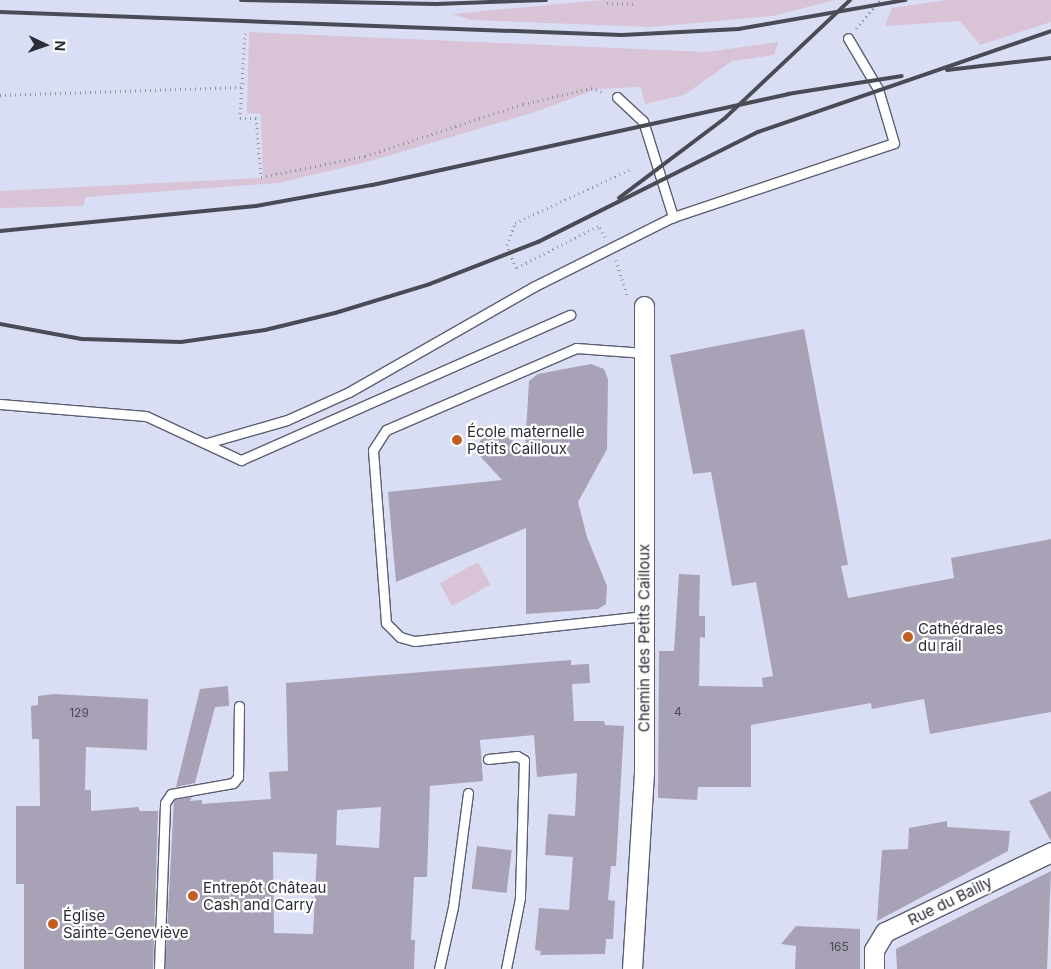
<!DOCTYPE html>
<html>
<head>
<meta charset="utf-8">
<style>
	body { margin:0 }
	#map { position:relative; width:1051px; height:969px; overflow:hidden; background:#dadef4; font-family:Inter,sans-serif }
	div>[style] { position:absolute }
	.green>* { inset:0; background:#d9c3d6; transform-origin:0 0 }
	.building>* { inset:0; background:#a9a1b5; transform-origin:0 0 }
	.path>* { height:3px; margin-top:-1.5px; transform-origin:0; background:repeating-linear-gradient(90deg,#9295a5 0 1px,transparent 0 5px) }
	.roads { filter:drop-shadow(1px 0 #5c5f72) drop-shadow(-1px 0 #5c5f72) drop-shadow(0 1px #5c5f72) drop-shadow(0 -1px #5c5f72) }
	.service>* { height:9px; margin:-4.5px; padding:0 4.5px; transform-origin:4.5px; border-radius:4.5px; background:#fff }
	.minor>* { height:19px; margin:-9.5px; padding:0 9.5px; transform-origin:9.5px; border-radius:9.5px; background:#fff }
	.rail>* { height:4px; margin:-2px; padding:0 2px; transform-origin:2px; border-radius:2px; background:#494b55 }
	.dots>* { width:14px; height:14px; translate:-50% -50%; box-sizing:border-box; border:2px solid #fff; border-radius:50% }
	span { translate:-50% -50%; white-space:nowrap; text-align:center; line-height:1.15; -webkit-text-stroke:4.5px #fff; paint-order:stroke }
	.number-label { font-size:12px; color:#4b4b56 }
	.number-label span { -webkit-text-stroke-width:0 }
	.poi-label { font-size:15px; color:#2c2e36 }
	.left { translate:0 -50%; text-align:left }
	.street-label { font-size:15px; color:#2c2e36 }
	.north { position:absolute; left:20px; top:20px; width:50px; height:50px; -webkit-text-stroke:4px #fff; paint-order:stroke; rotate:93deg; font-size:14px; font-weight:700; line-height:20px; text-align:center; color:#2c2e36 }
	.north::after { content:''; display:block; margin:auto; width:18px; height:22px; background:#2c2e36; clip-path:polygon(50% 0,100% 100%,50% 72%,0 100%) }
</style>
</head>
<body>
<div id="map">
	<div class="green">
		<i style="clip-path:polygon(603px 0,835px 0,773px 16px,651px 27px,471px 20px,452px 14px)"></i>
		<i style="clip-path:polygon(947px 0,1051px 0,1051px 22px,980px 45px,960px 21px,885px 26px,892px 8px)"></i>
		<i style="clip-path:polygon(249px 32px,706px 52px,778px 42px,774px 55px,732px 61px,684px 95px,645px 104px,641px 87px,597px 89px,535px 112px,367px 162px,278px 183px,86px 197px,83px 206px,0 208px,0 191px,263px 178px,261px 114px,247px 113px)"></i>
		<i style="left:478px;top:562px;width:26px;height:44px;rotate:61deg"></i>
	</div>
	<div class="building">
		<i style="clip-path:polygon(804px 329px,848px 565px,841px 566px,848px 598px,954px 578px,951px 558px,1051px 539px,1051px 712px,930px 734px,924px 699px,872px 709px,871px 703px,751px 725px,751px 787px,698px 787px,697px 800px,658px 798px,659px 651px,674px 651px,679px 574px,700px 575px,699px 616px,705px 616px,705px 638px,700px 637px,699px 686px,763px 687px,762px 678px,773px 676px,756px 582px,732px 586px,711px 472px,693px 474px,670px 355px)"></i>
		<i style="clip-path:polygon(591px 364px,604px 369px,608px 379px,607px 449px,578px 502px,587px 537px,607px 586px,606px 604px,598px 609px,526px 614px,526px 528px,396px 582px,388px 492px,502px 480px,480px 456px,480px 441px,485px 434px,500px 432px,525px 449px,529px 381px,538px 374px)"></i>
		<i style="clip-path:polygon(evenodd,571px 660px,571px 665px,589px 664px,590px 683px,572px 684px,574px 721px,604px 721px,605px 725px,624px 726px,616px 866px,611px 866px,608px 900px,615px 901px,613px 939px,606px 939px,605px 954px,540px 955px,541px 951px,535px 950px,539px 908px,569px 910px,573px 857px,545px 855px,548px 814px,575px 816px,577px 773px,537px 777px,534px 735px,480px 740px,483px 781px,430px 786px,427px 877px,414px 877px,411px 940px,415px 940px,414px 969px,165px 969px,174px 800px,192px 797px,190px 801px,202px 800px,202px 804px,271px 799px,269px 772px,288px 771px,286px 683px,571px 660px,381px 807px,379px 848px,336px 845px,337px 810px,381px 807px,571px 660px,273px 852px,317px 854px,313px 934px,274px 933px,273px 852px)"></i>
		<i style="clip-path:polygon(228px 686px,229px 706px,215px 707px,195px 783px,176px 787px,200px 689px)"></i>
		<i style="clip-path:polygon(54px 694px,148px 699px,147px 750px,86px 747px,85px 790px,91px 790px,91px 811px,138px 807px,140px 811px,158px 811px,153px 969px,24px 969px,24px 884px,16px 884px,16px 806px,40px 806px,39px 739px,32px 739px,31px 706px,38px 705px,38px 696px)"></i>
		<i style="clip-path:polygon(1051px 791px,1051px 841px,1029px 801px)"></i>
		<i style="clip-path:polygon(947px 821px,947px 827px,1010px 831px,1008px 851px,877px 921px,882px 850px,908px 849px,909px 828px)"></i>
		<i style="left:477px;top:846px;width:35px;height:43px;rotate:7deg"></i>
		<i style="clip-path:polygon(1051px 871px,1047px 969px,897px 969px,896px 949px)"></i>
		<i style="clip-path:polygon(796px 926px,860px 929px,860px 969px,795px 969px,796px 946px,781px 944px)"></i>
	</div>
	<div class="path">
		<i style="left:607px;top:3px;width:27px;rotate:2deg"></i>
		<i style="left:856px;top:28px;width:37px;rotate:-49deg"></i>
		<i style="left:245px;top:33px;width:85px;rotate:93.4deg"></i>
		<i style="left:240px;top:118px;width:16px"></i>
		<i style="left:256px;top:118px;width:59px;rotate:85.2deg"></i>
		<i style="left:261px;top:177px;width:106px;rotate:-11.4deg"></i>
		<i style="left:365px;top:156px;width:166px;rotate:-18.2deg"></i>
		<i style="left:523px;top:104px;width:70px;rotate:-13.2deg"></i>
		<i style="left:591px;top:88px;width:13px;rotate:18deg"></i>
		<i style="left:0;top:95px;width:241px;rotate:-1.9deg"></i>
		<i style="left:605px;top:237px;width:13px;rotate:-122deg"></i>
		<i style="left:598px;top:226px;width:92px;rotate:152.9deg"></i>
		<i style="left:516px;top:268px;width:25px;rotate:-111deg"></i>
		<i style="left:507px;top:245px;width:23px;rotate:-70deg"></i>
		<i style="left:515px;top:223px;width:126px;rotate:-24.9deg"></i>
		<i style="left:616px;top:260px;width:39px;rotate:73deg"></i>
	</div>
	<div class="roads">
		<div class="service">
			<i style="left:617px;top:97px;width:35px;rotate:43deg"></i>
			<i style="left:643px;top:121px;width:101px;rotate:72.6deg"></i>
			<i style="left:0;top:404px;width:146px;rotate:4.7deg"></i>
			<i style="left:146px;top:416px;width:105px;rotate:24.9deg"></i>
			<i style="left:241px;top:460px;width:360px;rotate:-23.8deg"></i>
			<i style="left:207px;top:443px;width:83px;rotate:-16deg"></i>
			<i style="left:287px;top:420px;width:68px;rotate:-24.3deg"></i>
			<i style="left:349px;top:392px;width:214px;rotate:-29.7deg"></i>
			<i style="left:535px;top:286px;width:154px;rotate:-26.6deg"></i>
			<i style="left:673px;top:217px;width:233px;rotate:-18.5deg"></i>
			<i style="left:894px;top:143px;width:56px;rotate:-106.5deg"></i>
			<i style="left:878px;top:89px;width:59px;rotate:-120.5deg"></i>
			<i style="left:644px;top:616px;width:231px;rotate:173.8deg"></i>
			<i style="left:414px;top:641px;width:15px;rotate:-164deg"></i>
			<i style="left:400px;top:637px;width:20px;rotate:-135deg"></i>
			<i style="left:386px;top:623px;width:173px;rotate:-94.3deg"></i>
			<i style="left:373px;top:450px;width:24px;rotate:-57deg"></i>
			<i style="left:386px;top:430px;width:207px;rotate:-23.3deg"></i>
			<i style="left:576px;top:348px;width:69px;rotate:4.1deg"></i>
			<i style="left:488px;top:759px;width:29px;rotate:-6deg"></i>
			<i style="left:517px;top:756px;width:8px;rotate:30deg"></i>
			<i style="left:524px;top:760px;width:138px;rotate:91.7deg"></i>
			<i style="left:520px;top:898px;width:72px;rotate:101.2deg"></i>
			<i style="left:159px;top:969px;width:166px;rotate:-87.9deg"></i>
			<i style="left:165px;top:803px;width:11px;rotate:-56deg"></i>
			<i style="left:171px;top:794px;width:63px;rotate:-10.1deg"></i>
			<i style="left:233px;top:783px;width:8px;rotate:-50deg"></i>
			<i style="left:238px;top:777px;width:71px;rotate:-89.2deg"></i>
			<i style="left:439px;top:969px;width:64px;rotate:-77.3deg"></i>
			<i style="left:453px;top:907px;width:115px;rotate:-82.5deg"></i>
		</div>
		<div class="minor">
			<i style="left:632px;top:969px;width:198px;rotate:-86.5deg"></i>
			<i style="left:644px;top:771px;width:465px;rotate:-90deg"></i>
			<i style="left:874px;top:969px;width:19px;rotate:-90deg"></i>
			<i style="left:874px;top:950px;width:21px;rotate:-59deg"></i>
			<i style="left:885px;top:932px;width:184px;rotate:-25.7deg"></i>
		</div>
	</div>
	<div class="rail">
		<i style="left:241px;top:0;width:195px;rotate:1.2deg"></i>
		<i style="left:436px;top:4px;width:110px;rotate:-2.1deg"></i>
		<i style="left:0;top:12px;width:622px;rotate:2.12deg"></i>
		<i style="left:622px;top:35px;width:117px;rotate:-2.9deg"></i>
		<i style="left:739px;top:29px;width:169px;rotate:-9.9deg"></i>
		<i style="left:947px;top:70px;width:105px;rotate:-6.6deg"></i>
		<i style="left:619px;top:198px;width:133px;rotate:-37deg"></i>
		<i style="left:725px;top:118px;width:172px;rotate:-43.3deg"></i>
		<i style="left:0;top:231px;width:257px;rotate:-5.6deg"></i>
		<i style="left:256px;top:206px;width:118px;rotate:-10.3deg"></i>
		<i style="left:372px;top:185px;width:426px;rotate:-12.3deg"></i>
		<i style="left:788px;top:94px;width:115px;rotate:-9deg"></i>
		<i style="left:0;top:324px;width:83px;rotate:10.4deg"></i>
		<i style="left:82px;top:339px;width:99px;rotate:1.7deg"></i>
		<i style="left:181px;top:342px;width:85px;rotate:-8.1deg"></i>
		<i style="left:265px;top:330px;width:72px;rotate:-13.7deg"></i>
		<i style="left:335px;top:313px;width:99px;rotate:-17deg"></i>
		<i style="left:430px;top:284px;width:116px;rotate:-21.3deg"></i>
		<i style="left:538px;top:242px;width:246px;rotate:-26.6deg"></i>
		<i style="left:758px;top:132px;width:310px;rotate:-19deg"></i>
	</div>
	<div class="dots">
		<i style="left:457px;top:440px;background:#c05e21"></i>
		<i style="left:908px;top:637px;background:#c05e21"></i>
		<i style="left:193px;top:896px;background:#c05e21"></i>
		<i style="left:53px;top:924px;background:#c05e21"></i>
	</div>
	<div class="number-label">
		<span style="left:678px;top:712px">4</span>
		<span style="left:79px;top:713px">129</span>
		<span style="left:839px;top:947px">165</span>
	</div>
	<div class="poi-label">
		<span class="left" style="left:467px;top:440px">École maternelle<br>Petits Cailloux</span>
		<span class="left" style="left:918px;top:637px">Cathédrales<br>du rail</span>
		<span class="left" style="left:203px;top:896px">Entrepôt Château<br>Cash and Carry</span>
		<span class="left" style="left:63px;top:924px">Église<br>Sainte-Geneviève</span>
	</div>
	<div class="street-label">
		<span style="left:644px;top:638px;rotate:-90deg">Chemin des Petits Cailloux</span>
		<span style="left:950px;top:901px;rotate:-26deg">Rue du Bailly</span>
	</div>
	<div class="north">N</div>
</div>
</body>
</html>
